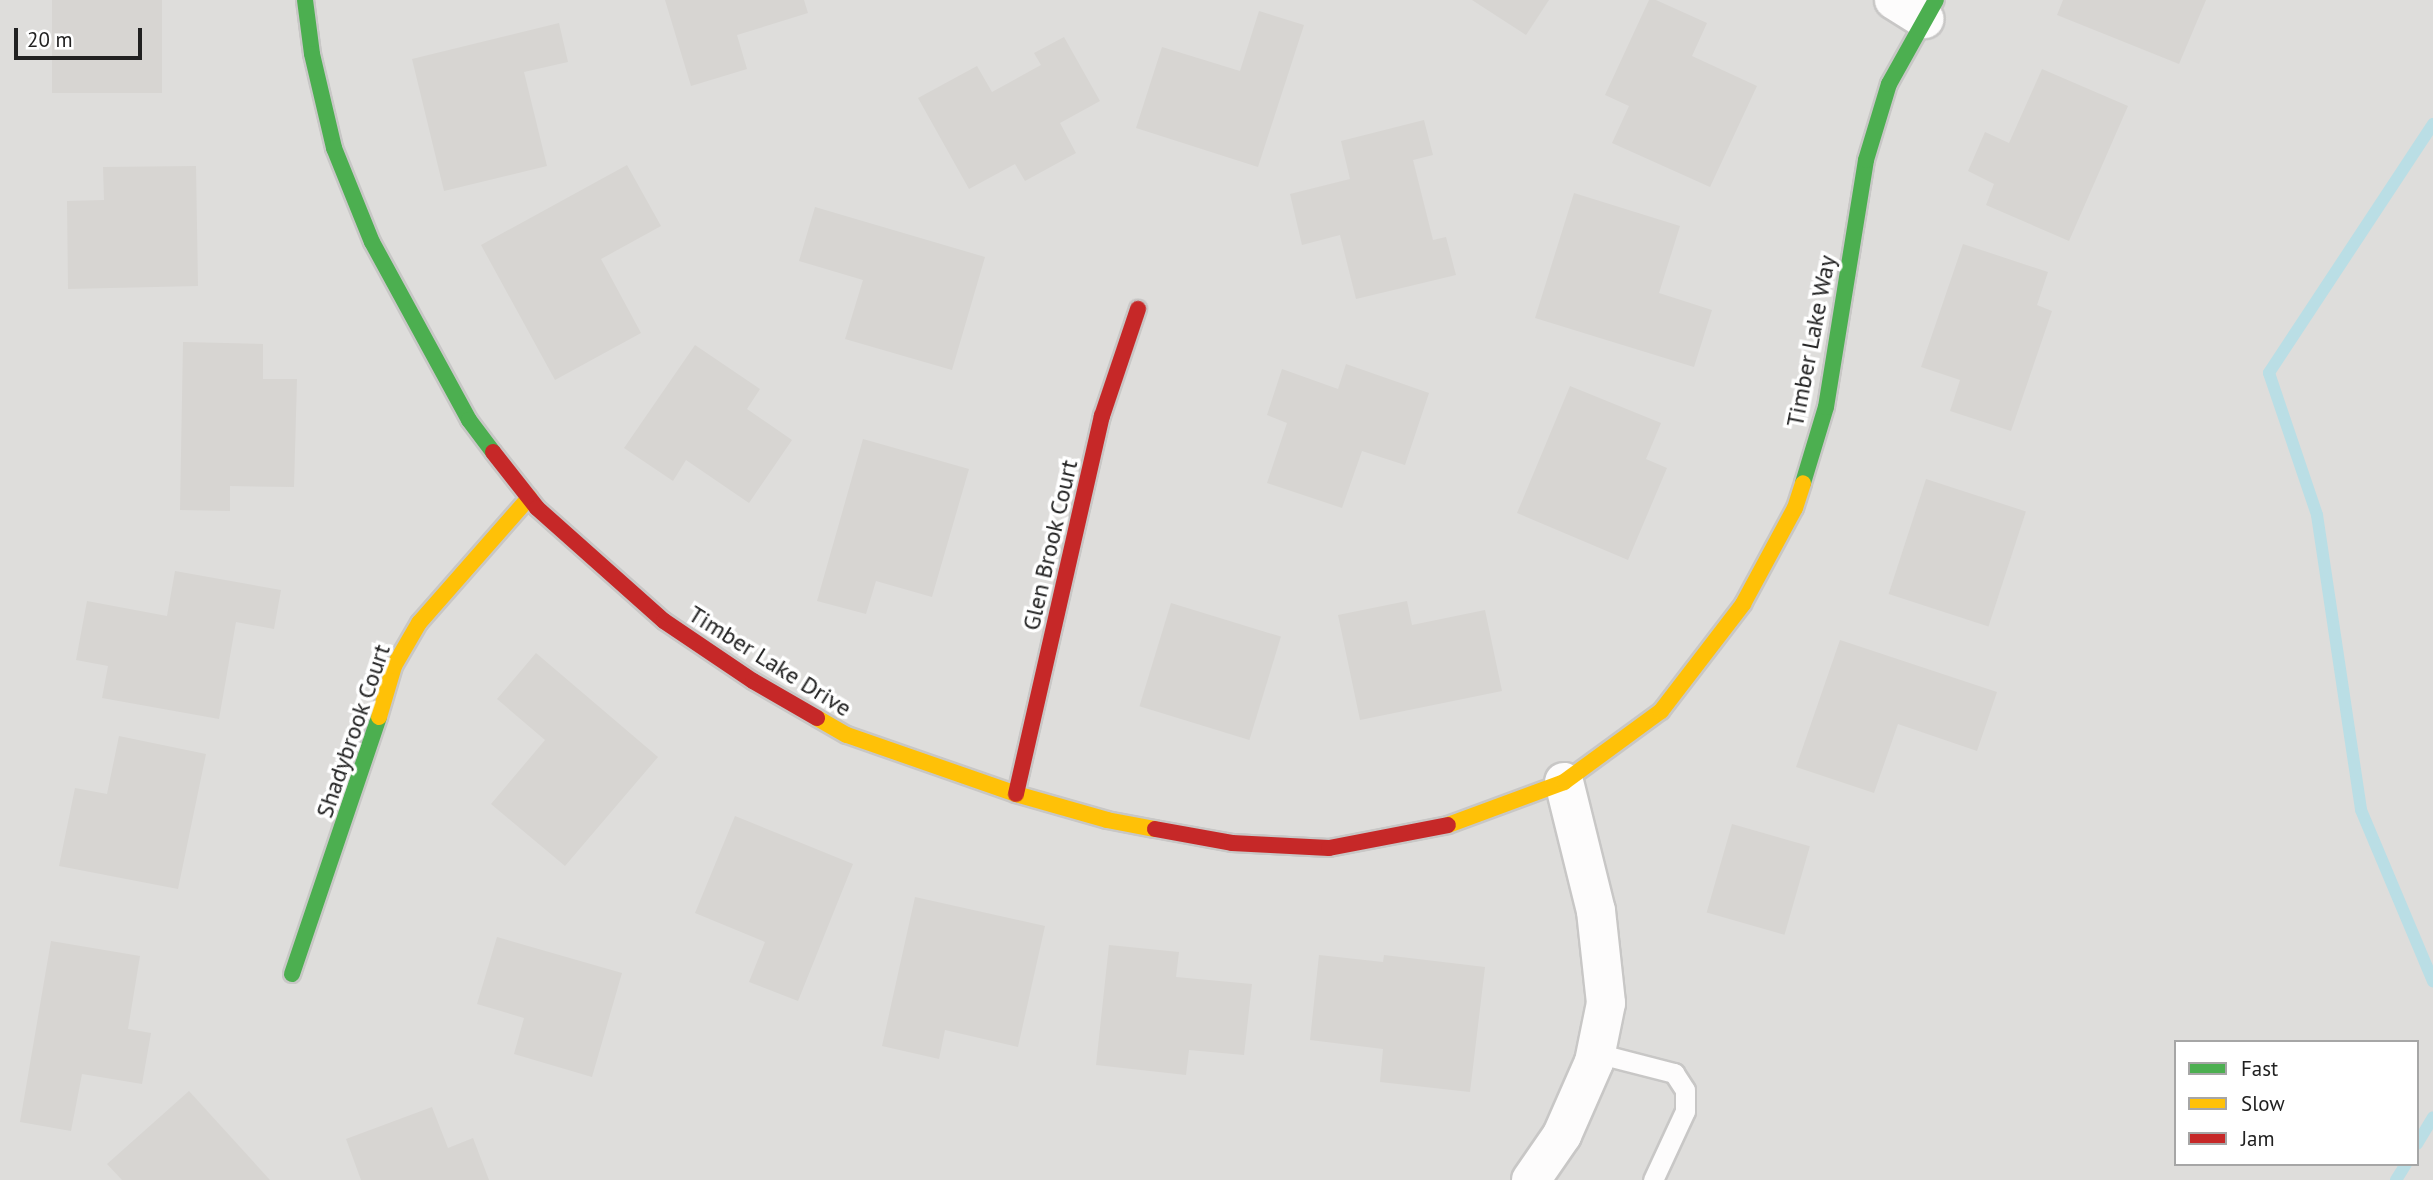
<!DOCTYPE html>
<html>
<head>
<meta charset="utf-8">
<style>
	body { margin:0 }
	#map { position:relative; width:2433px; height:1180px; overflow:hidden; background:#efedea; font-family:"PT Sans",sans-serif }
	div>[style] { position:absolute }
	.residential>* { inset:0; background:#dedddb }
	.stream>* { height:12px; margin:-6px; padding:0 6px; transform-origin:6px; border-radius:6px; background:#badee5 }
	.building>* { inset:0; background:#d7d5d2; transform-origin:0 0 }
	.roads { filter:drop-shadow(2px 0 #c8c7c6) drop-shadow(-2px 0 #c8c7c6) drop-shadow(0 2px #c8c7c6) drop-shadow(0 -2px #c8c7c6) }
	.lane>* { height:19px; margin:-9.5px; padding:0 9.5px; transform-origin:9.5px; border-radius:9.5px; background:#fdfcfc }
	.street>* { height:38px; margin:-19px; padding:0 19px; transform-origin:19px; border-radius:19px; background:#fdfcfc }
	.fast>* { height:16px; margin:-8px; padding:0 8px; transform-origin:8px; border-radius:8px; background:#4caf50 }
	.slow>* { height:16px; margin:-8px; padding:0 8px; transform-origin:8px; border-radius:8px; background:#ffc107 }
	.jam>* { height:16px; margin:-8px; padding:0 8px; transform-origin:8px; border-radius:8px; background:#c62828 }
	span { translate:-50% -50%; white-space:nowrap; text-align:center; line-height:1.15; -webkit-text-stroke:7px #fff; paint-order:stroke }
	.street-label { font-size:24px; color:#212121 }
	.legend { position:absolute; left:2174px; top:1040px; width:245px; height:126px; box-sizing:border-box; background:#fff; border:2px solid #a6a6a6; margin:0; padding:9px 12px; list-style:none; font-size:21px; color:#212121 }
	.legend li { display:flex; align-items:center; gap:14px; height:35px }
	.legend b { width:35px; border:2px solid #a6a6a6 }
	.scale { position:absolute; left:14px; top:28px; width:128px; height:32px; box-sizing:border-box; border:4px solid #212121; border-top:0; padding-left:9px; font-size:21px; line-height:24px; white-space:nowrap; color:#212121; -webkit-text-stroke:5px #fff; paint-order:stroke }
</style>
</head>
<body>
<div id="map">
	<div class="residential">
		<i style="clip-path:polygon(evenodd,0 0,2433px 0,2433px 1180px,0 1180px,0 0,2176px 1042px,2417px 1042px,2417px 1164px,2176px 1164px,2176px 1042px)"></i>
	</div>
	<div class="stream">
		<i style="left:2433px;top:124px;width:298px;rotate:123.4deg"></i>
		<i style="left:2269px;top:373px;width:150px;rotate:71.3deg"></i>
		<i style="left:2317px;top:515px;width:298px;rotate:81.5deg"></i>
		<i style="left:2361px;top:810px;width:186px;rotate:67.2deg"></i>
		<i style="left:2417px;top:1144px;width:31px;rotate:-59deg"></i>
		<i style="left:2396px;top:1180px;width:19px;rotate:-58deg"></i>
	</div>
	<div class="building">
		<i style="left:52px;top:0;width:110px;height:93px"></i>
		<i style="clip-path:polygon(665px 0,804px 0,808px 13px,737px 35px,747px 69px,691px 86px)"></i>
		<i style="clip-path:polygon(1472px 0,1549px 0,1526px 35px)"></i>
		<i style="clip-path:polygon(1649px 0,1656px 0,1707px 23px,1692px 56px,1757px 86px,1710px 187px,1612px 143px,1629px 106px,1605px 95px)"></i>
		<i style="clip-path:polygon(2063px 0,2206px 0,2179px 64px,2057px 15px)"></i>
		<i style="clip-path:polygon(1259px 11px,1304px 25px,1258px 167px,1136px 128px,1162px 47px,1240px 71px)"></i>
		<i style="clip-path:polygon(559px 23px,568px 62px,524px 72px,547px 166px,444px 191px,412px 59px)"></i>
		<i style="clip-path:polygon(1064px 37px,1100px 101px,1060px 123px,1076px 153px,1025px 181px,1015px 164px,969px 189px,918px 98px,977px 66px,992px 92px,1041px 65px,1034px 53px)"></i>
		<i style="clip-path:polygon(2042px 69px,2128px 106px,2069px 241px,1986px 205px,1994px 184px,1968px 171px,1985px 132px,2009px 143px)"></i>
		<i style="clip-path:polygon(1424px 120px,1433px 155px,1413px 160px,1433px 240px,1446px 237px,1456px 275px,1356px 299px,1340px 235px,1302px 245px,1290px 194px,1350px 179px,1341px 141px)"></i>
		<i style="clip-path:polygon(627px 165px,661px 226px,601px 259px,641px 333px,555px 380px,481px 245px)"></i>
		<i style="clip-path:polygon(196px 166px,198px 286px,68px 289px,67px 201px,104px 200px,103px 167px)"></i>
		<i style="clip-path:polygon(1574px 193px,1680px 226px,1659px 293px,1712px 310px,1694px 367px,1535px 318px)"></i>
		<i style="clip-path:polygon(815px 207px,985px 257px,952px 370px,845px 339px,863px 280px,799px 261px)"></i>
		<i style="clip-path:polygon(1963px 244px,2048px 272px,2037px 305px,2052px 311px,2011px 431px,1950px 411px,1960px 380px,1921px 367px)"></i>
		<i style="clip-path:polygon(183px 342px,263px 344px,263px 379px,297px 379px,294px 487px,230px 486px,230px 511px,180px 510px)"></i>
		<i style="clip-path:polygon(695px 345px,760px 389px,747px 409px,792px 440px,749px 503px,686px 460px,673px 481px,624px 448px)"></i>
		<i style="clip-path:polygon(1346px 364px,1429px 393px,1405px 465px,1362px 451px,1342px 508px,1267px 483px,1287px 423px,1267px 415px,1282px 369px,1338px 389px)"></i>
		<i style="clip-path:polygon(1570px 386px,1661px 423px,1646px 459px,1667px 468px,1628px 560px,1517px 513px)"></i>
		<i style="clip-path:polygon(863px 439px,969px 469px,932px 597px,876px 581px,866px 614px,817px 601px)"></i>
		<i style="left:1926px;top:479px;width:105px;height:121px;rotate:18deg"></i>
		<i style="clip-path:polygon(175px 571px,281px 590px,274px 629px,236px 622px,219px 719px,102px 698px,108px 666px,76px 660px,87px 601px,167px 616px)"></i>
		<i style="clip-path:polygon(1407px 601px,1412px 625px,1485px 610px,1502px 691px,1360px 720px,1338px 615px)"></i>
		<i style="left:1171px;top:603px;width:115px;height:108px;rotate:17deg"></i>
		<i style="clip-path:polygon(1840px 640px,1997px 692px,1977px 751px,1898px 724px,1874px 793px,1796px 767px)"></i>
		<i style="clip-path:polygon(536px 653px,658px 757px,565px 866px,491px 804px,545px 740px,497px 699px)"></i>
		<i style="clip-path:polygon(119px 736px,206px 754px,178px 889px,59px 866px,75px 788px,107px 794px)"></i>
		<i style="clip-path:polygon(735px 816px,853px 864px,798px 1001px,749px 982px,765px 942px,695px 913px)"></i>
		<i style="left:1732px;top:824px;width:81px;height:92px;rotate:16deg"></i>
		<i style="clip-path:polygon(915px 897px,1045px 926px,1018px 1047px,945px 1030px,939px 1059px,882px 1046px)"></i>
		<i style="clip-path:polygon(497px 937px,622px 973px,592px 1077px,514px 1054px,524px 1018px,477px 1004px)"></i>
		<i style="clip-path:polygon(51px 941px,140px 956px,128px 1029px,151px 1033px,142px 1084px,82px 1074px,71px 1131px,20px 1122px)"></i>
		<i style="clip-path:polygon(1109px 945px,1179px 952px,1176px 977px,1252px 984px,1244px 1055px,1189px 1050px,1186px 1075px,1096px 1065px)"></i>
		<i style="clip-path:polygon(1319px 955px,1383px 962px,1384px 955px,1485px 967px,1470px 1092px,1380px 1082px,1383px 1049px,1310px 1040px)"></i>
		<i style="clip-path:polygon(189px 1091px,270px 1180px,122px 1180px,107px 1164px)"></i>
		<i style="clip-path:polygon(432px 1107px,448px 1148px,473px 1138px,489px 1180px,361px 1180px,346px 1139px)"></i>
	</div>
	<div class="roads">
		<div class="lane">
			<i style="left:1596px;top:1053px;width:81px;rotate:14.4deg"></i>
			<i style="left:1674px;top:1073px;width:20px;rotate:57deg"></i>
			<i style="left:1685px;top:1090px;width:21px;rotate:90deg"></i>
			<i style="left:1685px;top:1111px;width:76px;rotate:114.9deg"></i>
		</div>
		<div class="street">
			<i style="left:1894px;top:0;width:36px;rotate:32deg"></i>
			<i style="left:1531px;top:1180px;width:55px;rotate:-55.4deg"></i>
			<i style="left:1562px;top:1135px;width:80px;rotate:-66.3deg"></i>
			<i style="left:1594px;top:1062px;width:60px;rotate:-78.5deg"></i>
			<i style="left:1606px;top:1003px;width:93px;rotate:-96.2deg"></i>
			<i style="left:1596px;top:911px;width:133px;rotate:-103.9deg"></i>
		</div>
		<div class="fast">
			<i style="left:305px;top:0;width:54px;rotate:82.6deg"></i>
			<i style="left:312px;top:54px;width:97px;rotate:76.8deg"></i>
			<i style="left:334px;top:148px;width:101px;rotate:68deg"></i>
			<i style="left:372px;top:242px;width:203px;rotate:61.4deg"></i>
			<i style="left:469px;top:420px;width:40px;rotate:53deg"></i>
			<i style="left:1803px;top:483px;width:79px;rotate:-73.2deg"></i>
			<i style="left:1826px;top:407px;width:250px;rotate:-80.8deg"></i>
			<i style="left:1866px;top:160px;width:79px;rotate:-73.2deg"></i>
			<i style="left:1889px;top:84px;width:96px;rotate:-60.8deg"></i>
			<i style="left:292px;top:974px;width:271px;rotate:-71.3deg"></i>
		</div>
		<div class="slow">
			<i style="left:379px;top:717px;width:53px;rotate:-73.6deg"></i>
			<i style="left:394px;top:666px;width:50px;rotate:-59.8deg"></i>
			<i style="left:419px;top:623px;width:167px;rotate:-48.7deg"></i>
			<i style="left:817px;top:718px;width:34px;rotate:30deg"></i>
			<i style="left:847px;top:735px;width:179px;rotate:19.2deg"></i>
			<i style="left:1016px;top:794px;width:95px;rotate:15.9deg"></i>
			<i style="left:1107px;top:820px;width:49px;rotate:10.6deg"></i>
			<i style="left:1448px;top:825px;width:124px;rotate:-20.3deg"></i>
			<i style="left:1564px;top:782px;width:120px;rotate:-36.2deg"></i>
			<i style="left:1661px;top:711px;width:135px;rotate:-52.5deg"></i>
			<i style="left:1743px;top:604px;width:109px;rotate:-61.6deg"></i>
			<i style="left:1795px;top:508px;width:26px;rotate:-72deg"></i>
		</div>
		<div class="jam">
			<i style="left:493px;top:452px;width:71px;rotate:51.8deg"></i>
			<i style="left:537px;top:508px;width:170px;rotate:41.7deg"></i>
			<i style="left:664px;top:621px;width:107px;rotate:34deg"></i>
			<i style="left:753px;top:681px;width:74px;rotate:30deg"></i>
			<i style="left:1016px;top:794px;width:388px;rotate:-77.2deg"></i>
			<i style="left:1102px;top:416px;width:113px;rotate:-71.4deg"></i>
			<i style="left:1155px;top:829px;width:78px;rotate:10.3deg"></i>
			<i style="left:1232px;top:843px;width:97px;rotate:3deg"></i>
			<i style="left:1329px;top:848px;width:121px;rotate:-10.9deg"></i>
		</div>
	</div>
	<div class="street-label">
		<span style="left:1811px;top:341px;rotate:-79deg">Timber Lake Way</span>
		<span style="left:1050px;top:545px;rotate:-77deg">Glen Brook Court</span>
		<span style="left:770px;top:661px;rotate:32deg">Timber Lake Drive</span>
		<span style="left:353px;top:731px;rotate:-71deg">Shadybrook Court</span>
	</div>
	<ul class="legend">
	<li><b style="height:9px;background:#4caf50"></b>Fast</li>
	<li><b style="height:9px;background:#ffc107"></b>Slow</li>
	<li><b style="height:9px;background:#c62828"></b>Jam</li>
	</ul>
	<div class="scale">20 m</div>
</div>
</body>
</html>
